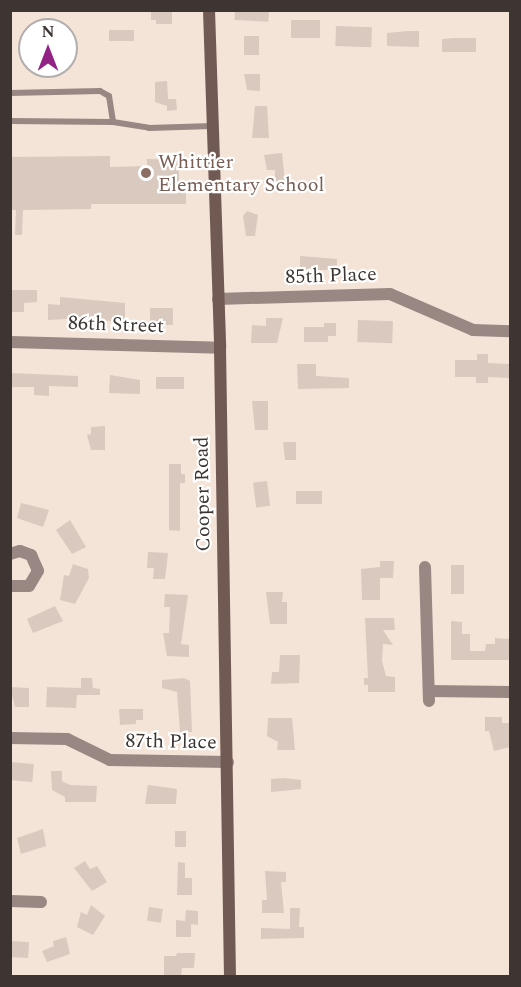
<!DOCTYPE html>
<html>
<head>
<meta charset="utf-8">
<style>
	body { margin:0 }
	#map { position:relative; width:521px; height:987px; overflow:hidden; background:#f4e3d7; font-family:Spectral,serif }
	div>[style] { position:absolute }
	.building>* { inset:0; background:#dac9be; transform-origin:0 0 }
	.lane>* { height:6px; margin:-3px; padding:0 3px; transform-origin:3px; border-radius:3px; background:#988782 }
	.street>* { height:12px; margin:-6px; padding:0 6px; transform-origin:6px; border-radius:6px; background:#988782 }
	.secondary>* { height:12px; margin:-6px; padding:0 6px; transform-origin:6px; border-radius:6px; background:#715a54 }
	.dots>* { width:16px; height:16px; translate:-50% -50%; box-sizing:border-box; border:3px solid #fff; border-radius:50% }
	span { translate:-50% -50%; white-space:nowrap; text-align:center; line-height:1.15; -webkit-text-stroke:4.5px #fff; paint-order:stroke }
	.education-label { font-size:20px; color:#785e54 }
	.left { translate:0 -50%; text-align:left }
	.street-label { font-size:20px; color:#3c3531 }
	.frame { position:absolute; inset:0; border:12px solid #3c3531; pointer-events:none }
	.north { position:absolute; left:18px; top:18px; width:60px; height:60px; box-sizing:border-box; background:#fff; border:2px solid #b1aead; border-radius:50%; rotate:0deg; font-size:16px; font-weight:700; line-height:24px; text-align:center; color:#3c3531 }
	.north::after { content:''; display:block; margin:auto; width:21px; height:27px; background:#922384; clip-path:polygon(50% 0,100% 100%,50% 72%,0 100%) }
</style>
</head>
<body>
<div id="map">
	<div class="building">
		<i style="clip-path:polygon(151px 10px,172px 10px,172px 24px,156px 24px,156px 20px,151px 20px)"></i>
		<i style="left:235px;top:10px;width:34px;height:10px;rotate:3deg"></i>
		<i style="left:320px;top:20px;width:18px;height:29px;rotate:90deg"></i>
		<i style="left:336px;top:26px;width:36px;height:20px;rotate:2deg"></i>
		<i style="left:109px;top:30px;width:25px;height:11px"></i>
		<i style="clip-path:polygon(408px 31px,419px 31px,419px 47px,387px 46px,387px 33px)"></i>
		<i style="left:244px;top:36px;width:15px;height:19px"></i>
		<i style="clip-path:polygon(454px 38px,476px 38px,476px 52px,442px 52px,442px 39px)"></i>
		<i style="clip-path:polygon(244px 74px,260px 74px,260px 91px,247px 90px)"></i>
		<i style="clip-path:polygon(167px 81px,168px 99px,176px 99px,177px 110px,167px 111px,167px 106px,155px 102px,155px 82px)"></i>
		<i style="clip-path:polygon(255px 106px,267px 106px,269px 138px,252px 138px)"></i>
		<i style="clip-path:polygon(282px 153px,286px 192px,275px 191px,275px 170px,267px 170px,264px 155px)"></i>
		<i style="clip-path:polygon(110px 156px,110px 167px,147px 166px,147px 159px,179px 160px,179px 187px,186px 187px,186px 204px,91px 204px,91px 209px,23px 210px,22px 235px,15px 235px,16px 210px,10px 210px,10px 157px)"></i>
		<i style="clip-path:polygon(247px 211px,258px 215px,255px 236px,246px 236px,243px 216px)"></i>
		<i style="clip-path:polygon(300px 256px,337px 259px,337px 270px,300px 270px)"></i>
		<i style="clip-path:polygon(10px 290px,37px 290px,37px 302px,24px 303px,24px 312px,10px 312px)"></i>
		<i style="clip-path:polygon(60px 297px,125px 303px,125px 323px,100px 320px,100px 317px,48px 320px,48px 304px,60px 305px)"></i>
		<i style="left:150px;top:308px;width:23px;height:17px"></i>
		<i style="clip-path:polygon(266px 318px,283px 318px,277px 343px,251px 343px,252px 325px,266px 326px)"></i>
		<i style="left:358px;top:320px;width:35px;height:22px;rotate:2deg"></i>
		<i style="clip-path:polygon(324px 323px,336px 323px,336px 336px,328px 336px,328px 342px,304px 342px,304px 327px,324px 327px)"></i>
		<i style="clip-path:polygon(477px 354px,488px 354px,488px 363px,510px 364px,510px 378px,488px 377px,488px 383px,476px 383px,476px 377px,455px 377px,455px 360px,477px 360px)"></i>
		<i style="clip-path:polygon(297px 364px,316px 364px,316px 376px,349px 378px,349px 388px,298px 389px)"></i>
		<i style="clip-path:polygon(10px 373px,78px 376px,78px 387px,49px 386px,49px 396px,34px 395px,34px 387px,10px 387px)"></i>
		<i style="clip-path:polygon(110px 375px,140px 380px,140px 394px,109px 393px)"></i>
		<i style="left:184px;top:377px;width:12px;height:28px;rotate:90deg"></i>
		<i style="clip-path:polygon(252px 401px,268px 401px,268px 430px,255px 430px)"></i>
		<i style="clip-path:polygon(105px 426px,105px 450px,91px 450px,87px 435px,91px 434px,91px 427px)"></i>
		<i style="clip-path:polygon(283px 442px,296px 442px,296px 460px,285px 460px)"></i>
		<i style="clip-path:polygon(169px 464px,181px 464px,181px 474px,185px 474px,185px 483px,180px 483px,180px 531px,169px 530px)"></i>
		<i style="left:267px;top:481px;width:25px;height:14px;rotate:83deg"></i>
		<i style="left:322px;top:491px;width:13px;height:26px;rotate:90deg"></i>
		<i style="clip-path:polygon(21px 503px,49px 510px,43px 527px,17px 518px)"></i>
		<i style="clip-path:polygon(70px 520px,86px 547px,72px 554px,56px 530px)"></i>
		<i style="clip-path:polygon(148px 552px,168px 553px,165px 579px,153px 579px,154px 568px,147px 568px)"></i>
		<i style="clip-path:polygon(380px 561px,394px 561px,393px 578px,380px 578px,380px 600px,362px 600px,361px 569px,380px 567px)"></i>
		<i style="clip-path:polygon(73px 564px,88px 569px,89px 578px,75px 604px,60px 600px,64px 575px,69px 576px)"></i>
		<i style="left:451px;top:565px;width:13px;height:29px"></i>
		<i style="clip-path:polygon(266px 592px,283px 592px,282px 602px,287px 602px,287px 624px,270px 624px)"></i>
		<i style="clip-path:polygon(165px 594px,188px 595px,181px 644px,189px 645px,189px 657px,167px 656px,163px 633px,169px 633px,170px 607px,164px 607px)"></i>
		<i style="clip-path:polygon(55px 606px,63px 621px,33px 633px,27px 619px)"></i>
		<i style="clip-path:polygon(365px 618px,394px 618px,395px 630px,383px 630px,393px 645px,383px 644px,382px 661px,386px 676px,395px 677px,395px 692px,368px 692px,368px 685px,364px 685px,364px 678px,368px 678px)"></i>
		<i style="clip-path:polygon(451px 621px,462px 622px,462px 634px,470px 634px,470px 651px,485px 651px,486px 644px,495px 644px,495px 638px,510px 639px,510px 660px,451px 660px)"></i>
		<i style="clip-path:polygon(280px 655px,300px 655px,299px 683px,271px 684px,272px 672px,279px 672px)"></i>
		<i style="clip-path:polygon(81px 678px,92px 678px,93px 688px,100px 689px,100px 695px,77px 695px,76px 708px,46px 707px,47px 687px,81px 688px)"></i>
		<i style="clip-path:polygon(184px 678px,190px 681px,192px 732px,180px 732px,177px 692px,162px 688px,162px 680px)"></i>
		<i style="clip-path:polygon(10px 687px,29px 688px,29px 707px,15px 707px)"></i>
		<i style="clip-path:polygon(119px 709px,143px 709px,143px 720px,136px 720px,136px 724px,120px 725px)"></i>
		<i style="clip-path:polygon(485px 717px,502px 717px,502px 723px,510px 723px,510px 747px,494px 751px,489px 731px,485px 731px)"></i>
		<i style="clip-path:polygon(268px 718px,292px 718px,295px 750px,277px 750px,278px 742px,267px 736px)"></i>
		<i style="left:10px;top:762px;width:24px;height:18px;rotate:5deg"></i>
		<i style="clip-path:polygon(51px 771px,62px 771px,62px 781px,70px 785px,97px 786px,96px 802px,65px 802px,65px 797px,52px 790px)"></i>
		<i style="clip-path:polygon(284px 778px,301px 780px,301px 789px,271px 792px,271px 779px)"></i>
		<i style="clip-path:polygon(148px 785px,177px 789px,176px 804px,145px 804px)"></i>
		<i style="clip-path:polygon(43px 829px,46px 846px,21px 854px,17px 838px)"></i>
		<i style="left:175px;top:831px;width:11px;height:16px"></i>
		<i style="clip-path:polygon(85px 861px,90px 869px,97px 866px,107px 882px,92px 891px,74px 868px)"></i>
		<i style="clip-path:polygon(178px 862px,185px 863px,185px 878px,192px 878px,192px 895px,177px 895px)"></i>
		<i style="clip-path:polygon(265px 871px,286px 872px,286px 882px,281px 882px,284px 913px,262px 913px,262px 900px,267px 900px)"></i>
		<i style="clip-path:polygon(91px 905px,105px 916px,93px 935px,77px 927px,81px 912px,87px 915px)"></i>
		<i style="left:149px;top:907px;width:14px;height:14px;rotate:8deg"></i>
		<i style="clip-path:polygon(290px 908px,300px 908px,299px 927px,304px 927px,304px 938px,261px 939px,261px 928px,290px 929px)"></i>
		<i style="clip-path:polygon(186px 910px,198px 911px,198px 925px,191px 924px,191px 937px,176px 937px,176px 920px,185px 921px)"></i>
		<i style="clip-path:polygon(66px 937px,70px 954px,47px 962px,42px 951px,54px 946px,53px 941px)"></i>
		<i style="left:10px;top:941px;width:19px;height:16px;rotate:3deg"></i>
		<i style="clip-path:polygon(177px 953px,195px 953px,194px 968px,182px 968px,181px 976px,164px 976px,164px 956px,176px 956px)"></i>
	</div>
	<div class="lane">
		<i style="left:10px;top:93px;width:90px;rotate:-1.3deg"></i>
		<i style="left:100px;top:91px;width:10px;rotate:29deg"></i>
		<i style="left:109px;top:96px;width:26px;rotate:81deg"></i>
		<i style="left:10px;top:121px;width:103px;rotate:0.6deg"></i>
		<i style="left:113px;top:122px;width:36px;rotate:9deg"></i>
		<i style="left:149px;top:128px;width:63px;rotate:-1.8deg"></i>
	</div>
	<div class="street">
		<i style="left:218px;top:299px;width:172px;rotate:-1.7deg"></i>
		<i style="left:390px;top:294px;width:90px;rotate:23.4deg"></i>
		<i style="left:473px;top:330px;width:37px;rotate:2deg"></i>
		<i style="left:10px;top:342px;width:210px;rotate:1.6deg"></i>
		<i style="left:10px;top:554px;width:10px;rotate:-17deg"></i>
		<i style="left:20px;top:551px;width:12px;rotate:20deg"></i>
		<i style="left:31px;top:555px;width:17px;rotate:66deg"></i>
		<i style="left:38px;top:571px;width:17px;rotate:121deg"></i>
		<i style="left:29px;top:586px;width:19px;rotate:180deg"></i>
		<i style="left:425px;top:567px;width:134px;rotate:88.3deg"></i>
		<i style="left:429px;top:691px;width:81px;rotate:0.7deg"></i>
		<i style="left:10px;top:738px;width:57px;rotate:1deg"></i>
		<i style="left:67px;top:739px;width:48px;rotate:26deg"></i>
		<i style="left:110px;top:760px;width:118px;rotate:1deg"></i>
		<i style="left:10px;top:901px;width:31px;rotate:2deg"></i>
	</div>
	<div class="secondary">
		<i style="left:209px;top:10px;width:338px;rotate:88.1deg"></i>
		<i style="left:220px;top:348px;width:628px;rotate:89.09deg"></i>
	</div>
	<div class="dots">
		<i style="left:146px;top:173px;background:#8d6e63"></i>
	</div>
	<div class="education-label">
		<span class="left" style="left:158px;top:174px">Whittier<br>Elementary School</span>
	</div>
	<div class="street-label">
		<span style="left:331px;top:276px;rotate:-2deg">85th Place</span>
		<span style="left:116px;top:325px;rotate:2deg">86th Street</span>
		<span style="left:203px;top:494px;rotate:-91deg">Cooper Road</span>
		<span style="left:171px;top:742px;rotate:1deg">87th Place</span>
	</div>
	<div class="frame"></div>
	<div class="north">N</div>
</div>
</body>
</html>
